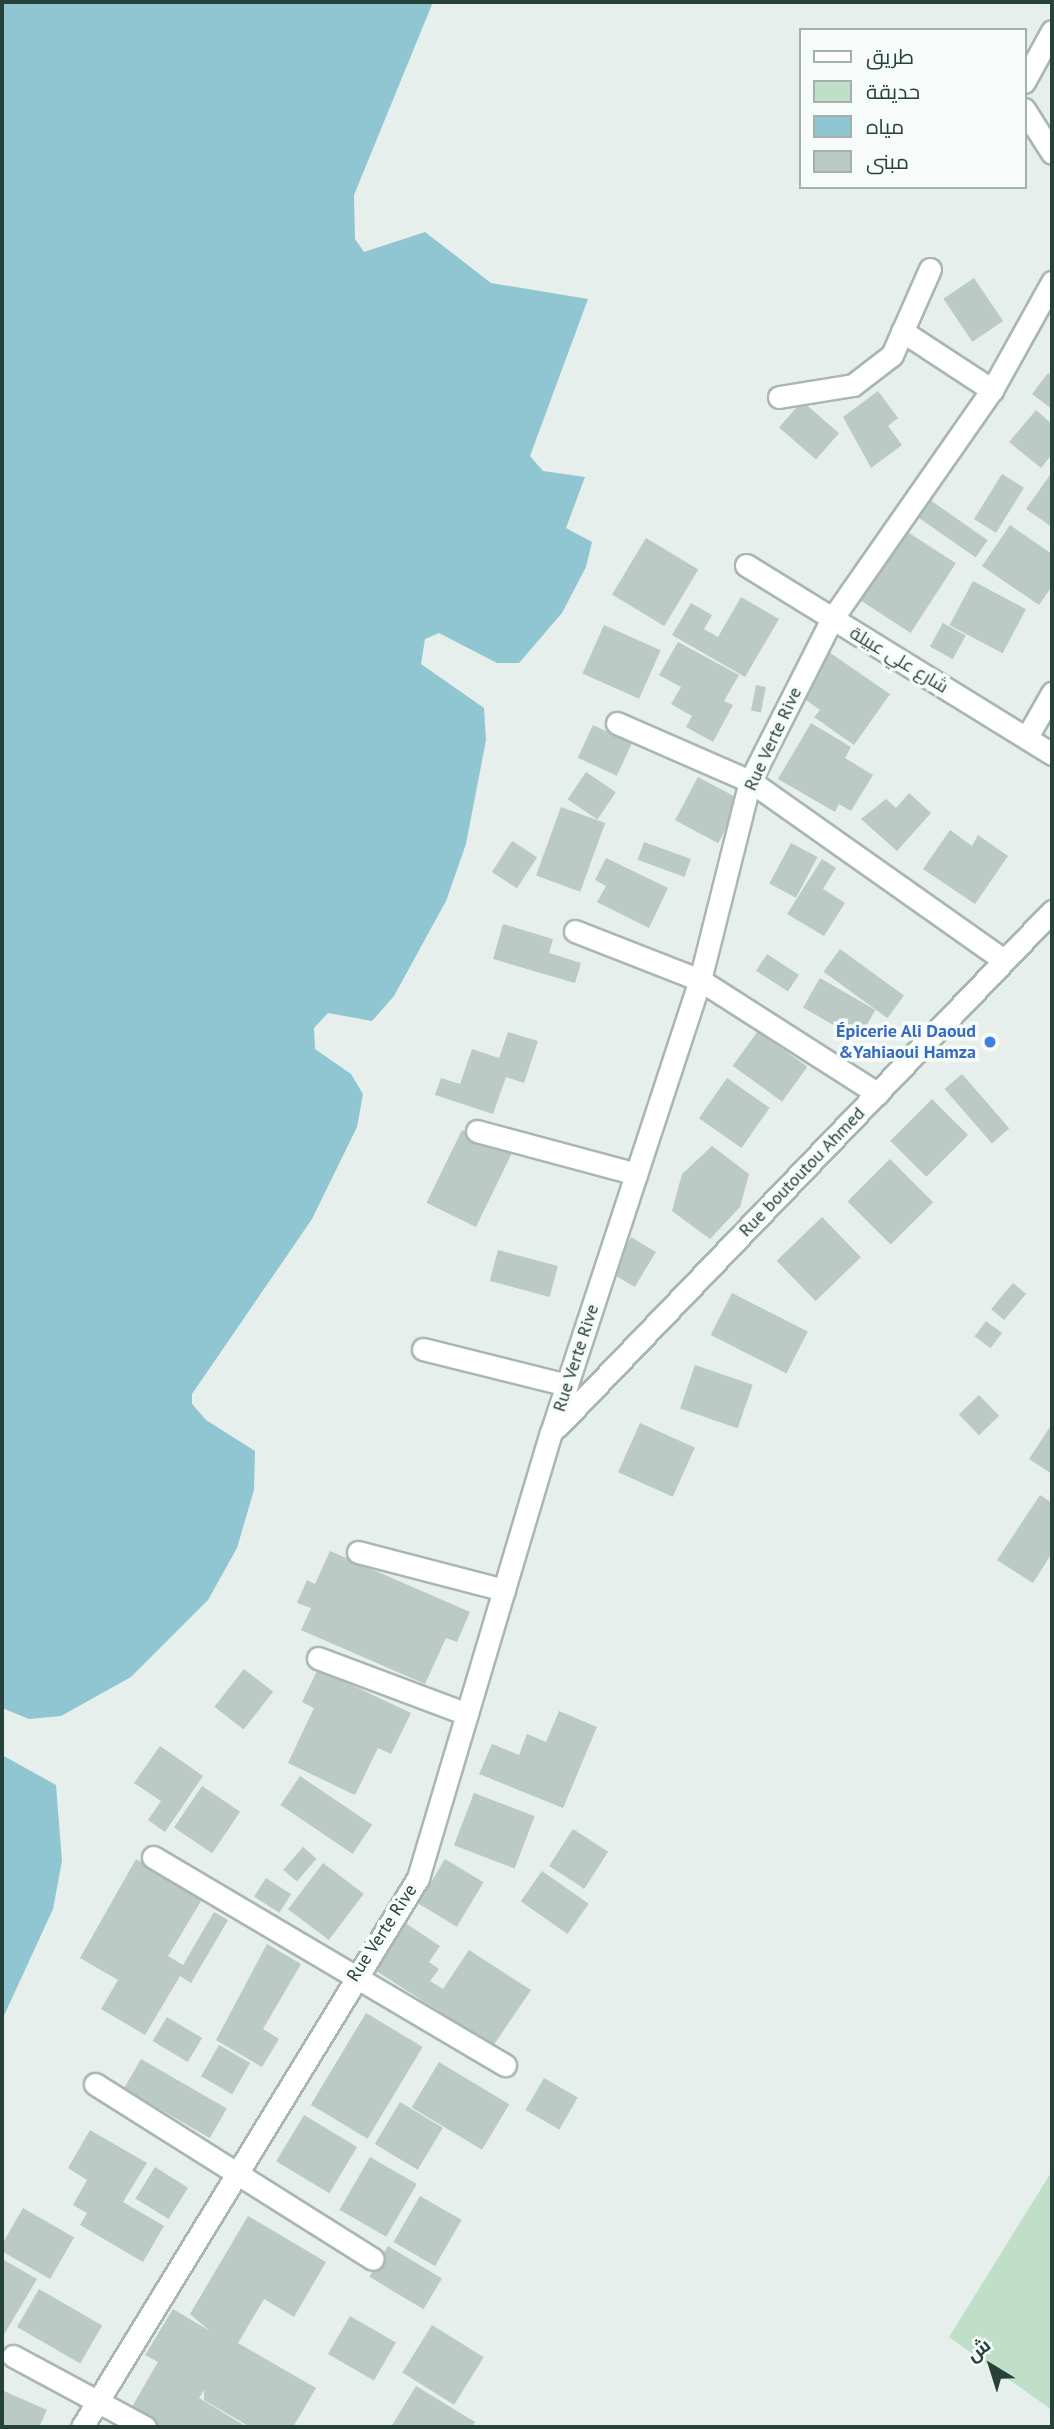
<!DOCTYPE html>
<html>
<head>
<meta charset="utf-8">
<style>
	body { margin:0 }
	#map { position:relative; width:1054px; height:2429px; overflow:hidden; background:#e6efeb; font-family:"PT Sans",Cairo,sans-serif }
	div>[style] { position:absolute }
	.green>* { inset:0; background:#c0dfc9 }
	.water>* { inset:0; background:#90c6d2 }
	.building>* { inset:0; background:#bbcac4; transform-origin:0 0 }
	.roads { filter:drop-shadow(2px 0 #a8b7b2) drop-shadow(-2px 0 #a8b7b2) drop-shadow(0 2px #a8b7b2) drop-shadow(0 -2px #a8b7b2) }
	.minor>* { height:21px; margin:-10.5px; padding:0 10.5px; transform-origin:10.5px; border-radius:10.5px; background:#fff }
	.dots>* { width:19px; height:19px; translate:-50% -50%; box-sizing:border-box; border:4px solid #f7fbf9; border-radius:50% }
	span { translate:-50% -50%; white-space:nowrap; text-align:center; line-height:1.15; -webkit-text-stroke:7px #f7fbf9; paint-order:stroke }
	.street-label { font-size:18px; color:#25413a }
	.shop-label { font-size:18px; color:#366cbe; font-weight:700 }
	.right { translate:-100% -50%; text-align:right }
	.frame { position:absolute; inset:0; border:4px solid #25413a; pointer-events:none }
	.legend { position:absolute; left:799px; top:28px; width:228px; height:161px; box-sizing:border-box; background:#f7fbf9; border:2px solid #a3b1ad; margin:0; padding:9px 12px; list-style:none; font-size:21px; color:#25413a }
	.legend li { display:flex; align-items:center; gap:14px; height:35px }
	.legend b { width:35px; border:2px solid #a3b1ad }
	.north { position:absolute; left:956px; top:2331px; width:70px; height:70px; -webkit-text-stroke:5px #f7fbf9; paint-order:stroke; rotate:322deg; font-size:19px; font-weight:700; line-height:28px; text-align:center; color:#25413a }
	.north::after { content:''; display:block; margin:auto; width:24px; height:32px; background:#25413a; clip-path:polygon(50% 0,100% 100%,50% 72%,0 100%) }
</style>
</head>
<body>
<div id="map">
	<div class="green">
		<i style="clip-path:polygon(1052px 2171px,1052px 2410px,949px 2337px)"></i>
	</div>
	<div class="water">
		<i style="clip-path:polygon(2px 2px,433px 2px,354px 195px,355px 239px,364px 252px,425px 232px,491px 283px,588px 299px,530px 456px,543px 471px,585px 477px,566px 528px,592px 542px,586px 567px,562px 613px,519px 663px,497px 663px,439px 633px,425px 639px,421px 664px,484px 708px,486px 740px,466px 844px,446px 901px,394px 996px,372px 1021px,328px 1013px,314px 1028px,315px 1049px,351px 1074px,363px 1094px,357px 1127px,312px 1219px,192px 1394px,192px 1404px,206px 1420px,255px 1451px,254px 1490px,237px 1548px,208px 1600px,131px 1677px,61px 1716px,29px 1719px,2px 1708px)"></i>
		<i style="clip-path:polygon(2px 1755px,56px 1785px,62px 1861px,53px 1909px,2px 2020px)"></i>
	</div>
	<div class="building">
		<i style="left:974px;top:278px;width:52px;height:37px;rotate:56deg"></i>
		<i style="clip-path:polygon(1048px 373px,1052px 376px,1052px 409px,1032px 394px)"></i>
		<i style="clip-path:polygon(878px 391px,898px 418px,888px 426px,902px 445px,871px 468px,843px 417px)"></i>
		<i style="left:802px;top:401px;width:49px;height:35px;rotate:41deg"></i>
		<i style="clip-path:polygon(1036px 410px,1052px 424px,1052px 454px,1041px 468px,1009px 442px)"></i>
		<i style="clip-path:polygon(1052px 472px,1052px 527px,1026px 509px)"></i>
		<i style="left:1002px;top:474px;width:26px;height:53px;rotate:32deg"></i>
		<i style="left:923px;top:495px;width:79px;height:21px;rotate:35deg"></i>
		<i style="clip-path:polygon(1010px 525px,1052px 554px,1052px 586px,1039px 605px,982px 566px)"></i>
		<i style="left:903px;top:529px;width:63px;height:83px;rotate:33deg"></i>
		<i style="left:646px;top:538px;width:61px;height:66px;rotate:31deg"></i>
		<i style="left:973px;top:581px;width:60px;height:50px;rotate:28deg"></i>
		<i style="clip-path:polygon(741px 597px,779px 619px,745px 677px,672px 635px,691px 603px,712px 615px,704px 629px,718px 637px)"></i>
		<i style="left:943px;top:623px;width:26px;height:27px;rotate:29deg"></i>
		<i style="left:604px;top:625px;width:62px;height:53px;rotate:24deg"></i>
		<i style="clip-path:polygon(678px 642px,739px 675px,724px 701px,733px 705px,713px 742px,686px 727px,692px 716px,671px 704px,681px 687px,659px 675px)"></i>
		<i style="clip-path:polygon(826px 650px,890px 694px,854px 745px,814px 717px,820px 710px,796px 693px)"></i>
		<i style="left:756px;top:685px;width:10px;height:26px;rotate:11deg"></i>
		<i style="clip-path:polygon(811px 723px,851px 747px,845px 758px,873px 775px,851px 811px,839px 804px,835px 812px,778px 779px)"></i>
		<i style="left:593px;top:725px;width:43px;height:36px;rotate:25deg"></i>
		<i style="left:586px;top:772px;width:36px;height:33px;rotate:34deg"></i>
		<i style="left:698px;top:777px;width:49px;height:49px;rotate:28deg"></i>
		<i style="clip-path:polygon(909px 793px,931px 813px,897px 851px,861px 819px,886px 799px,896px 808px)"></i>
		<i style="left:561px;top:807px;width:47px;height:73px;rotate:20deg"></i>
		<i style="clip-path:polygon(950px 830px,972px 846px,978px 835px,1008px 856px,975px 904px,923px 869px)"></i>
		<i style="left:512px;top:841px;width:30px;height:37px;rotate:33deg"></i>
		<i style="left:644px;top:842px;width:50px;height:19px;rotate:20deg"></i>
		<i style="left:791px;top:843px;width:30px;height:46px;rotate:28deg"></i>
		<i style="clip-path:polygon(606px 858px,668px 888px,649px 928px,597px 902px,606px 886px,595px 880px)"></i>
		<i style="clip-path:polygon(822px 859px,836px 868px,823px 889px,845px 903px,824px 936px,787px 914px)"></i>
		<i style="clip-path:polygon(503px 924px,553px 939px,549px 953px,581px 963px,575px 983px,493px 959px)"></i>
		<i style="left:840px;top:949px;width:79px;height:28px;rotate:36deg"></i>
		<i style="left:767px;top:954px;width:38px;height:20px;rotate:33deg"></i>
		<i style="left:820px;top:978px;width:64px;height:34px;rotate:30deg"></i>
		<i style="left:758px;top:1031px;width:61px;height:43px;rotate:36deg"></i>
		<i style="clip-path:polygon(508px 1032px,538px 1041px,524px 1083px,506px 1077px,493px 1114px,435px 1095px,441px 1078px,460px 1084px,472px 1049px,499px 1058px)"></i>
		<i style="left:962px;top:1074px;width:72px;height:23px;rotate:49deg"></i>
		<i style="left:727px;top:1078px;width:52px;height:49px;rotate:35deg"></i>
		<i style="left:932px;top:1099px;width:51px;height:59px;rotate:45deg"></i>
		<i style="left:462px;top:1130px;width:55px;height:81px;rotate:26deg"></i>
		<i style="clip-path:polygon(712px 1146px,749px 1174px,740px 1207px,710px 1239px,672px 1211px,682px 1174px)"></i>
		<i style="left:890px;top:1159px;width:61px;height:60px;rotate:45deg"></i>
		<i style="left:822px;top:1217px;width:56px;height:63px;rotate:46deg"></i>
		<i style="left:631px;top:1237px;width:29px;height:41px;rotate:31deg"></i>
		<i style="left:498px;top:1250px;width:62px;height:32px;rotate:15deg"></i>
		<i style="left:1013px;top:1283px;width:17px;height:34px;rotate:40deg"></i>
		<i style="left:732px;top:1293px;width:85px;height:47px;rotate:27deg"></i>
		<i style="left:986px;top:1321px;width:20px;height:19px;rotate:37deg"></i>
		<i style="left:695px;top:1365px;width:61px;height:46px;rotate:19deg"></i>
		<i style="left:979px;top:1395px;width:29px;height:28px;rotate:46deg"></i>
		<i style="left:640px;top:1423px;width:60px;height:54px;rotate:24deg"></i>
		<i style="clip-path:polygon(1052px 1424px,1052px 1474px,1029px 1459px)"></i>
		<i style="clip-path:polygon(1040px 1495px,1052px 1503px,1052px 1553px,1033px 1583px,997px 1560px)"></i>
		<i style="clip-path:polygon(330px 1551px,470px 1612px,457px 1642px,446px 1638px,425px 1684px,301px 1630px,311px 1608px,297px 1603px,307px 1580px,315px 1584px)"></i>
		<i style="left:244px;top:1669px;width:37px;height:48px;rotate:38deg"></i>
		<i style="clip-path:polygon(318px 1669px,411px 1713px,391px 1754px,378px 1748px,355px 1795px,288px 1763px,314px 1708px,302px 1702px)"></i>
		<i style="clip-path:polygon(559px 1711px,597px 1727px,563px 1808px,479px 1774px,492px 1744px,519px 1755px,527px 1734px,546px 1742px)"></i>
		<i style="clip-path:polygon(160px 1746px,203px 1776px,165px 1832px,148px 1820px,161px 1801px,134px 1783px)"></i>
		<i style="left:300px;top:1776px;width:87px;height:35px;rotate:34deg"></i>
		<i style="left:202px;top:1786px;width:46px;height:50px;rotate:34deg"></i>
		<i style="left:474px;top:1793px;width:65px;height:56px;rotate:21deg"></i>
		<i style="left:573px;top:1829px;width:42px;height:44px;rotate:33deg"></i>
		<i style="left:303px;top:1847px;width:18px;height:30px;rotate:41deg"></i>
		<i style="clip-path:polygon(136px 1859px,203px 1898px,168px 1956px,183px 1965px,214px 1912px,228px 1920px,191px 1983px,180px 1976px,145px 2035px,101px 2009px,118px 1980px,80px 1958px)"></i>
		<i style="left:445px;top:1859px;width:45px;height:52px;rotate:31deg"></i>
		<i style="left:323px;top:1863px;width:51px;height:58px;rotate:37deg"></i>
		<i style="left:542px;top:1871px;width:57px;height:37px;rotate:35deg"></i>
		<i style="left:266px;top:1878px;width:30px;height:22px;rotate:33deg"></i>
		<i style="clip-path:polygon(398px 1918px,440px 1946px,429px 1962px,439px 1969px,430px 1981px,443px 1989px,469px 1950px,531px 1990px,493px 2046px,367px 1965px)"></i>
		<i style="clip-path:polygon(267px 1944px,301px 1964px,263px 2029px,279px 2039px,262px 2067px,216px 2040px)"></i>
		<i style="left:366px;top:2013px;width:66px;height:107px;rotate:31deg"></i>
		<i style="left:167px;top:2017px;width:41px;height:28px;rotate:31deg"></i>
		<i style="left:219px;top:2045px;width:36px;height:36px;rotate:30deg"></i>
		<i style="left:141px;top:2059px;width:99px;height:34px;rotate:30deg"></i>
		<i style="left:439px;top:2062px;width:82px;height:53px;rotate:31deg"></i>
		<i style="left:544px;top:2078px;width:39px;height:37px;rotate:30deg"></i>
		<i style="left:400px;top:2102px;width:50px;height:49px;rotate:31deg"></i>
		<i style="left:304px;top:2115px;width:62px;height:54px;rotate:31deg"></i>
		<i style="clip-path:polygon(90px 2130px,147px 2163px,123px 2202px,164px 2226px,143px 2262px,80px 2225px,87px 2213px,73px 2205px,87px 2180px,68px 2168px)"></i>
		<i style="left:370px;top:2157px;width:54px;height:61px;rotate:30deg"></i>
		<i style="left:155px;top:2167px;width:39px;height:37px;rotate:32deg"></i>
		<i style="left:420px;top:2196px;width:48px;height:53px;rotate:30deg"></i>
		<i style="left:23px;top:2208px;width:59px;height:48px;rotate:30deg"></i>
		<i style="clip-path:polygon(248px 2216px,326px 2262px,294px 2317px,264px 2299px,238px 2343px,316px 2388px,293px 2427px,250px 2427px,204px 2400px,204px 2390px,199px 2398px,247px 2427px,159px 2427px,130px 2410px,158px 2362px,145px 2355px,173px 2309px,210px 2331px,190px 2314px)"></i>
		<i style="left:388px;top:2246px;width:63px;height:36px;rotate:31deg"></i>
		<i style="clip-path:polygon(2px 2259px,37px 2279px,2px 2338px)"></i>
		<i style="left:39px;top:2289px;width:73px;height:44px;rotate:30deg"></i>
		<i style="left:350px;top:2316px;width:53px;height:44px;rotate:30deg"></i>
		<i style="left:432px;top:2325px;width:61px;height:56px;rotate:32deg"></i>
		<i style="clip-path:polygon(416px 2386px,475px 2422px,472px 2427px,391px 2427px)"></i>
		<i style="clip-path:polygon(4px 2391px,47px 2410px,39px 2427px,2px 2427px)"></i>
	</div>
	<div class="roads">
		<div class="minor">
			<i style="left:1024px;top:82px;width:58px;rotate:-61.2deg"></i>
			<i style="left:1024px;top:109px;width:52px;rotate:57.5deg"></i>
			<i style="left:902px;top:331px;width:108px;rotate:33.2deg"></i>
			<i style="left:779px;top:397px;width:75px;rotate:-9.2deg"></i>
			<i style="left:853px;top:385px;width:49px;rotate:-37.6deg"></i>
			<i style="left:892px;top:355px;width:94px;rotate:-66.2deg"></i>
			<i style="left:746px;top:565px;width:360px;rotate:31.7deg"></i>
			<i style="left:617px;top:723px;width:145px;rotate:23.6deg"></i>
			<i style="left:750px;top:781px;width:311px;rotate:35.2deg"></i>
			<i style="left:1027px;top:737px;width:51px;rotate:-60.4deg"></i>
			<i style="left:575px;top:931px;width:134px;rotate:21.4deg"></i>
			<i style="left:700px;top:980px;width:211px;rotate:32.6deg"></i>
			<i style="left:477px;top:1131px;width:165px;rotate:15.1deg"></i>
			<i style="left:423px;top:1349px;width:148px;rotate:14deg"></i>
			<i style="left:557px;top:1427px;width:715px;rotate:-46.19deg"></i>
			<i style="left:358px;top:1552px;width:151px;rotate:14.6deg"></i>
			<i style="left:318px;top:1658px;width:159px;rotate:20.6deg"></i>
			<i style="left:153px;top:1857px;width:409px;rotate:30.6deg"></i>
			<i style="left:95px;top:2084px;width:328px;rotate:32.2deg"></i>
			<i style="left:13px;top:2356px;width:150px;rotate:28.3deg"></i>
			<i style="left:82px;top:2427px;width:644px;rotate:-58.53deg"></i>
			<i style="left:418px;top:1878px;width:464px;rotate:-73.4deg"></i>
			<i style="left:551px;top:1433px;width:477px;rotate:-71.8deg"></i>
			<i style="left:700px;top:980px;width:205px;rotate:-75.9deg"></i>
			<i style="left:750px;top:781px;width:182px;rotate:-63.2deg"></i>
			<i style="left:832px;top:619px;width:279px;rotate:-55.1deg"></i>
			<i style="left:992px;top:390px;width:124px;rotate:-60.9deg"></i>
		</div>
	</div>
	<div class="dots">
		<i style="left:990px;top:1042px;background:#3f7fe0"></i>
	</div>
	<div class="street-label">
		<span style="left:899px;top:660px;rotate:31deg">شارع علي عبيلة</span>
		<span style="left:773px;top:739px;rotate:-65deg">Rue Verte Rive</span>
		<span style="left:802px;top:1172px;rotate:-46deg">Rue boutoutou Ahmed</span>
		<span style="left:576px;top:1358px;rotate:-72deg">Rue Verte Rive</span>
		<span style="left:382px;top:1933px;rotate:-57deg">Rue Verte Rive</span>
	</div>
	<div class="shop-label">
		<span class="right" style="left:976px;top:1042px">Épicerie Ali Daoud<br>&amp;Yahiaoui Hamza</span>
	</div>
	<div class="frame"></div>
	<ul class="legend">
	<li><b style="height:9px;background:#fff"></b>طريق</li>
	<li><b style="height:19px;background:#c0dfc9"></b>حديقة</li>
	<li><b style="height:19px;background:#90c6d2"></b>مياه</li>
	<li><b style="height:19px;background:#bbcac4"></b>مبنى</li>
	</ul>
	<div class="north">ش</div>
</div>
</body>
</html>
